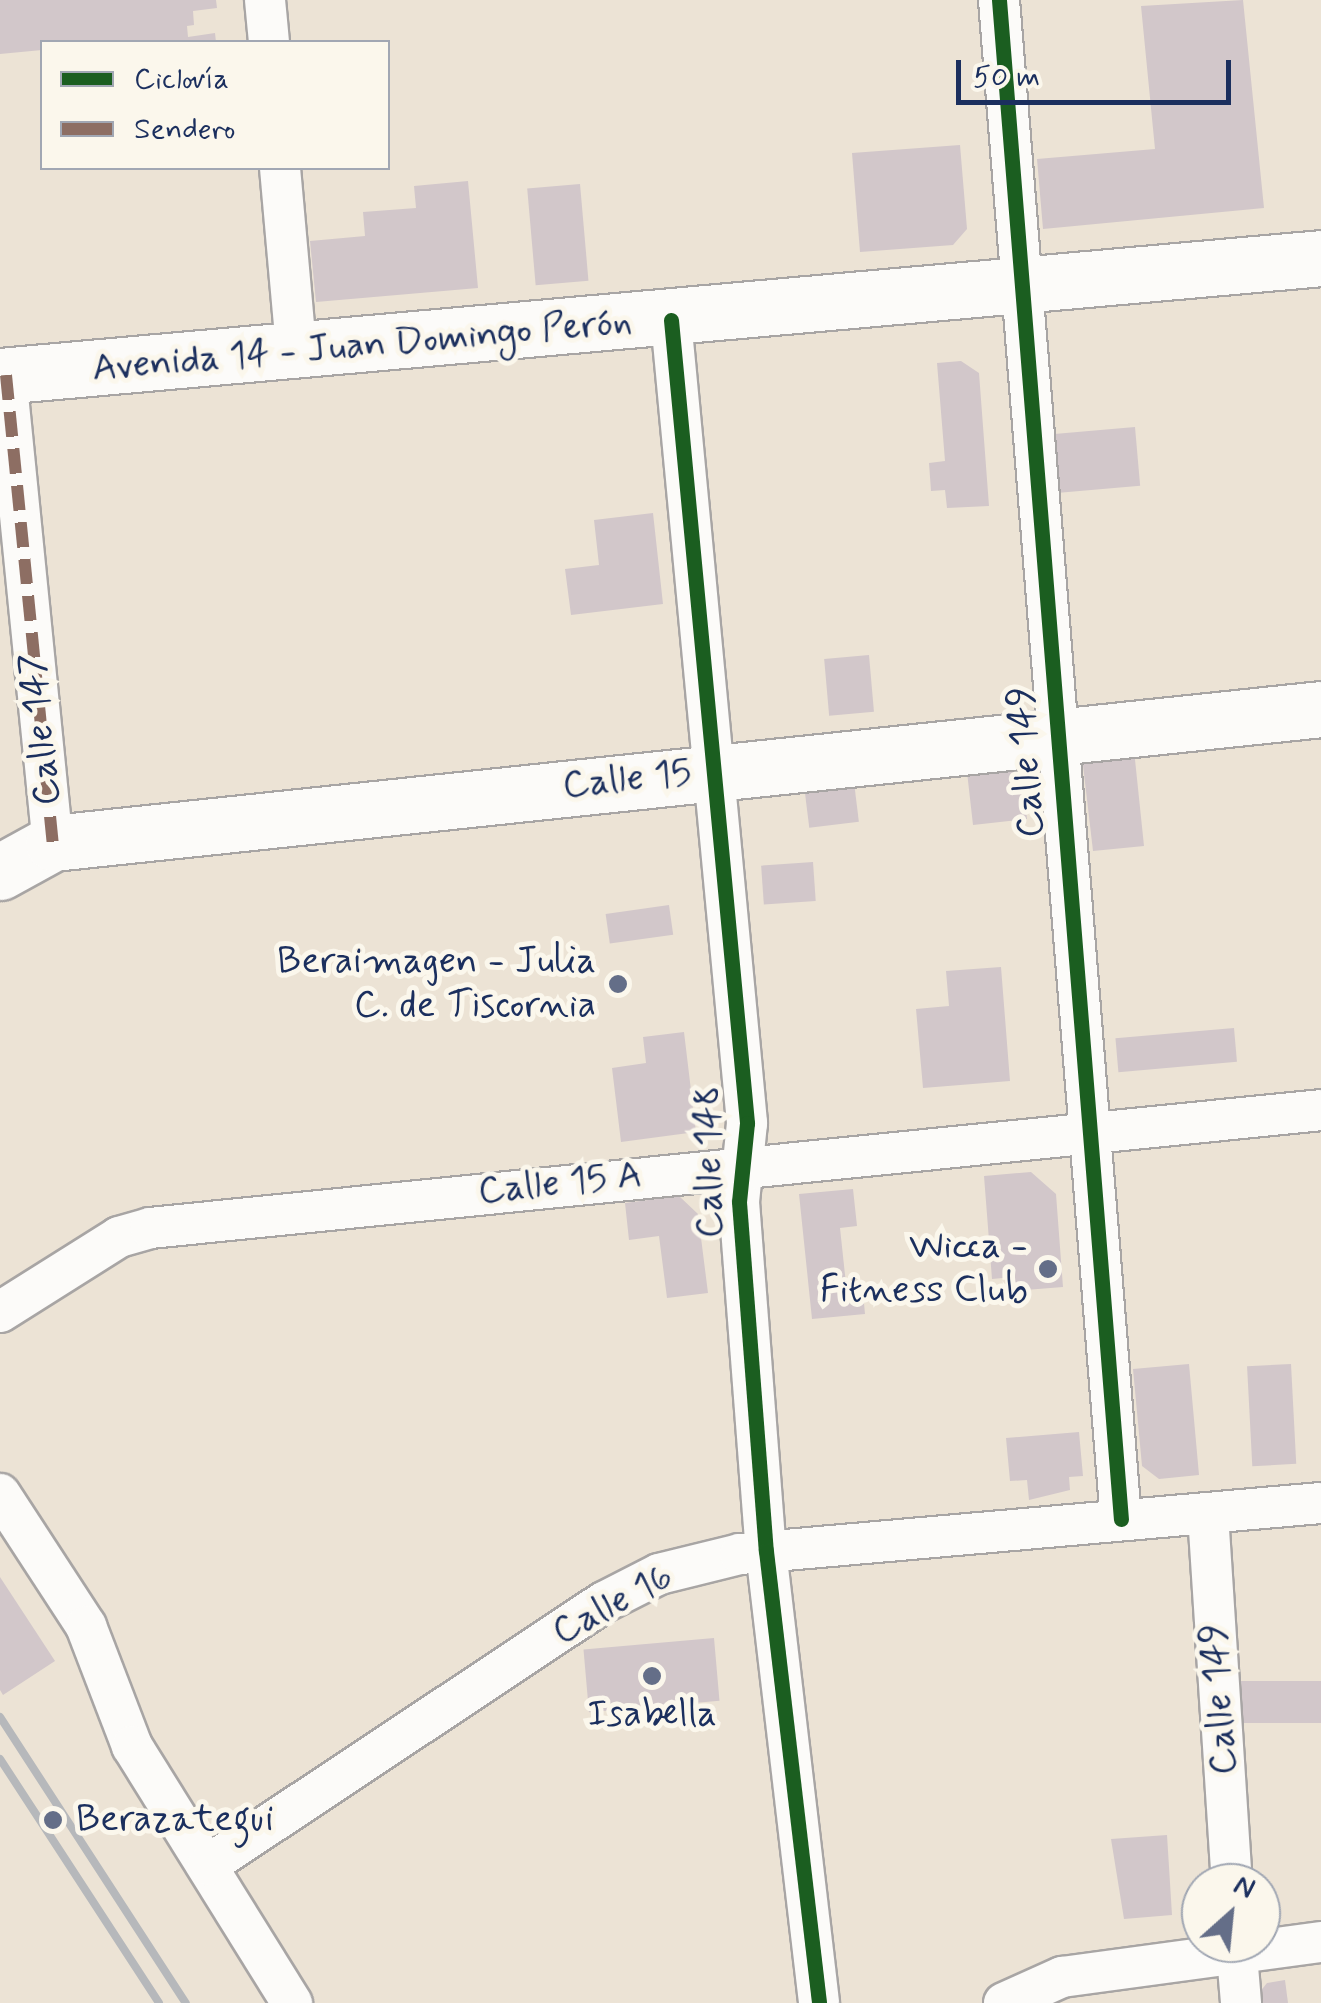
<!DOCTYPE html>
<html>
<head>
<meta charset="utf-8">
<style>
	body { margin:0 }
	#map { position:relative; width:1321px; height:2003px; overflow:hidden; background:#ece3d5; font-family:Mynerve,sans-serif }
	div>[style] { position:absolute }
	.building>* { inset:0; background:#d2c7ca; transform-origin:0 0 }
	.roads { filter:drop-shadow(2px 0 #a8a5a4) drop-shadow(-2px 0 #a8a5a4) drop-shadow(0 2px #a8a5a4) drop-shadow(0 -2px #a8a5a4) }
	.street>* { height:40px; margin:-20px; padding:0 20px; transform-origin:20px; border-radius:20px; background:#fcfbf9 }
	.secondary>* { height:55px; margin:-27.5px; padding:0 27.5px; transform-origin:27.5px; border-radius:27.5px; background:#fcfbf9 }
	.rail>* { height:8px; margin:-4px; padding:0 4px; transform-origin:4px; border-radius:4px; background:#b6b8bb }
	.quiet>* { height:12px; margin-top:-6px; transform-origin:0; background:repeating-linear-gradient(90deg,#8d6e63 0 25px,transparent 0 37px) }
	.cycleway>* { height:15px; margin:-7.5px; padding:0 7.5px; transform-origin:7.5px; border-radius:7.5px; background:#1b5e20 }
	.dots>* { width:28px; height:28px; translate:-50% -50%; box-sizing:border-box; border:5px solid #fbf7ec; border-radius:50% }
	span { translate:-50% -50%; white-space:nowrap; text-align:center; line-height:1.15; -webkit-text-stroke:10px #fbf7ec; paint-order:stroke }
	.street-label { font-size:38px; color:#1b2f5e }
	.poi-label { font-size:38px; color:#1b2f5e }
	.right { translate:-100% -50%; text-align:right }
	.left { translate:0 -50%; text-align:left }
	.legend { position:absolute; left:40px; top:40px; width:350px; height:130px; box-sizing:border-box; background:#fbf7ec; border:2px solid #a1a7b3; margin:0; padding:12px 18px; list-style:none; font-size:30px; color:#1b2f5e }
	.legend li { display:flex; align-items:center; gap:20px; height:50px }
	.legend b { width:50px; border:2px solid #a1a7b3 }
	.north { position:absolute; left:1181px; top:1863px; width:100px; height:100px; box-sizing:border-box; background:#fbf7ec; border:2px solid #a1a7b3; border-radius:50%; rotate:27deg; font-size:28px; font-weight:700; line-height:40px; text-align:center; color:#1b2f5e }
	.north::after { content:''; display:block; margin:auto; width:35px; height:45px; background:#646e88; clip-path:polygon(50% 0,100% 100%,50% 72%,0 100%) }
	.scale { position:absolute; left:956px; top:60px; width:275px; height:45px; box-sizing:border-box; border:5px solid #1b2f5e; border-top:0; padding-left:12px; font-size:30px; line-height:35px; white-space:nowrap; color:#1b2f5e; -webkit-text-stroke:8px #fbf7ec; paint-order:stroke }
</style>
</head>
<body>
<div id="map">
	<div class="building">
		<i style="clip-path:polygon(0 0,216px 0,217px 8px,193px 11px,194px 25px,187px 26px,188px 37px,215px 33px,216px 42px,42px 42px,42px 50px,0 54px)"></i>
		<i style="clip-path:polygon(1243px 0,1264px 208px,1043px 229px,1037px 159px,1155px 149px,1141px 6px)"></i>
		<i style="clip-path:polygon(960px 145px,967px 229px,953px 245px,860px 252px,852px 153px)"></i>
		<i style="clip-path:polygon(468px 181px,478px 288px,316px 302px,310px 241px,365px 236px,363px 212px,416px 208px,414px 186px)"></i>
		<i style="left:580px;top:184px;width:97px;height:53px;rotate:85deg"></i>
		<i style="clip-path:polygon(961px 361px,979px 373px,989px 506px,947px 508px,945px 490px,931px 491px,929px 463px,945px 461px,937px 363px)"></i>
		<i style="left:1135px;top:427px;width:59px;height:81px;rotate:85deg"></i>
		<i style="clip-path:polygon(653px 513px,663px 604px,571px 615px,565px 569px,599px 565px,594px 520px)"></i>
		<i style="left:869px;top:655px;width:57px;height:45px;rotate:85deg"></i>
		<i style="clip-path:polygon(1134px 750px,1144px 846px,1093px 851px,1083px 765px,1092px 754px)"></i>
		<i style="clip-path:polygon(1000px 769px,1015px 771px,1017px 784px,1023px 783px,1027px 819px,973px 825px,967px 772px)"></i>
		<i style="left:854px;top:782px;width:40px;height:50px;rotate:83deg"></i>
		<i style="left:813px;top:862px;width:39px;height:52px;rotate:86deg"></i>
		<i style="left:669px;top:905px;width:30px;height:64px;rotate:82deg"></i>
		<i style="clip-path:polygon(1001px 967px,1010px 1081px,923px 1088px,916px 1009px,949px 1006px,946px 971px)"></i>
		<i style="left:1234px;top:1028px;width:34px;height:119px;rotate:85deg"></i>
		<i style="clip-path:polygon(684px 1032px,696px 1132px,621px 1142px,612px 1068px,646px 1063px,643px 1037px)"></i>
		<i style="clip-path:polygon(1031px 1172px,1056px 1194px,1063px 1287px,1014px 1291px,1013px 1277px,992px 1279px,984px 1176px)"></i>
		<i style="clip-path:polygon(853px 1189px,857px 1226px,840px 1228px,846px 1284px,862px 1282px,865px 1314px,812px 1319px,799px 1194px)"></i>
		<i style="clip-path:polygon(679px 1196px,698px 1214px,708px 1293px,667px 1298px,659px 1236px,629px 1240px,625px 1203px)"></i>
		<i style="clip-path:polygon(1189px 1364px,1199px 1475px,1159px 1479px,1142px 1466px,1133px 1369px)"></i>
		<i style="left:1291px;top:1364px;width:100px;height:44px;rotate:87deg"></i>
		<i style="clip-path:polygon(1079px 1432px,1083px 1476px,1069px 1477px,1070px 1490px,1029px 1500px,1027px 1480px,1010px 1481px,1006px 1438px)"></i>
		<i style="clip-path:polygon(0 1577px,55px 1661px,3px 1695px,0 1690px)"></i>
		<i style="left:714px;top:1638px;width:63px;height:131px;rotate:85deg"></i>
		<i style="left:1321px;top:1681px;width:42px;height:87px;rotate:90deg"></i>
		<i style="clip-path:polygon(1167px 1835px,1172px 1915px,1124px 1919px,1111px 1839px)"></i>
		<i style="clip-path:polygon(1285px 1980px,1288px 2003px,1251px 2003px,1267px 1983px)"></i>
	</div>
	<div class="roads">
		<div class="street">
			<i style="left:265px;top:0;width:42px;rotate:84.6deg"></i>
			<i style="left:999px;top:0;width:1524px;rotate:85.41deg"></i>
			<i style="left:280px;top:168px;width:182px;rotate:84.9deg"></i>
			<i style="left:671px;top:320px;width:807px;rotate:84.59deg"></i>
			<i style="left:747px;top:1123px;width:79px;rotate:95.8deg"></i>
			<i style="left:739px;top:1202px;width:350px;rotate:85.6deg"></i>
			<i style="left:766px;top:1551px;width:455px;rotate:83.3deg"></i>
			<i style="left:6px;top:375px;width:470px;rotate:84.3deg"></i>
			<i style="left:0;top:1312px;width:141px;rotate:-32.2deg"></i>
			<i style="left:119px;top:1237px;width:32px;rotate:-16deg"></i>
			<i style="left:150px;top:1228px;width:1177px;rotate:-5.75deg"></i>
			<i style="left:0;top:1494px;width:158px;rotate:56.9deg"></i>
			<i style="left:86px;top:1626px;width:129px;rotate:69deg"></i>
			<i style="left:132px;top:1746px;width:303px;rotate:58.1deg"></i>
			<i style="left:1208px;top:1514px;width:370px;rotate:86.3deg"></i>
			<i style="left:208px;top:1865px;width:475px;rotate:-33.6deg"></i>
			<i style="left:604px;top:1602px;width:62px;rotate:-27deg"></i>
			<i style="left:659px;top:1574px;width:83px;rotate:-13.9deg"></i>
			<i style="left:740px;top:1554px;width:583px;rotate:-5.02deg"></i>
			<i style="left:1236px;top:1943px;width:60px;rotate:85.2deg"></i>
			<i style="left:1004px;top:2003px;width:64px;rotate:-24.1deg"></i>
			<i style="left:1062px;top:1977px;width:261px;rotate:-7.7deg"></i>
		</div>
		<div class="secondary">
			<i style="left:0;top:376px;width:1326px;rotate:-5.1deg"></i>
			<i style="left:0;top:872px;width:60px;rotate:-28.7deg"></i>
			<i style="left:53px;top:843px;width:1275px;rotate:-6.03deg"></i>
		</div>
	</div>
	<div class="rail">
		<i style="left:0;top:1717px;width:341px;rotate:57deg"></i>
		<i style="left:0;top:1759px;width:291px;rotate:56.9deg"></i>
	</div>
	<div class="quiet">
		<i style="left:6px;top:375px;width:470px;rotate:84.3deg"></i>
	</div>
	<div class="cycleway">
		<i style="left:999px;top:0;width:1524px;rotate:85.41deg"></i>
		<i style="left:671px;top:320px;width:807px;rotate:84.59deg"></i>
		<i style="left:747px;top:1123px;width:79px;rotate:95.8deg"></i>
		<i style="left:739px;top:1202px;width:350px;rotate:85.6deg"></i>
		<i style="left:766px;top:1551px;width:455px;rotate:83.3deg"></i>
	</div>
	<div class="dots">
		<i style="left:618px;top:984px;background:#646e88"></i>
		<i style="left:1048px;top:1269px;background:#646e88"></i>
		<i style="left:652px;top:1676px;background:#646e88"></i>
		<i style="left:53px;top:1820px;background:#646e88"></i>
	</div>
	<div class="street-label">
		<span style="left:362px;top:346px;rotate:-5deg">Avenida 14 - Juan Domingo Perón</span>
		<span style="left:41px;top:729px;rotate:-96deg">Calle 147</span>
		<span style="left:1027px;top:762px;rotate:-94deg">Calle 149</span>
		<span style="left:627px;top:780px;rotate:-6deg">Calle 15</span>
		<span style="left:710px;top:1162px;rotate:-91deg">Calle 148</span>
		<span style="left:560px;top:1184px;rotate:-6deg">Calle 15 A</span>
		<span style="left:613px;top:1605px;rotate:-28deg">Calle 16</span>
		<span style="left:1220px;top:1699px;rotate:-94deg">Calle 149</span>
	</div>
	<div class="poi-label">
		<span class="right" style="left:596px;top:984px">Beraimagen - Julia<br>C. de Tiscornia</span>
		<span class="right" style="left:1028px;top:1269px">Wicca -<br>Fitness Club</span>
		<span style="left:652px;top:1715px">Isabella</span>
		<span class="left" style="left:76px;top:1820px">Berazategui</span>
	</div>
	<ul class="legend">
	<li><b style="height:12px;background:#1b5e20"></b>Ciclovía</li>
	<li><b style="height:12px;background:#8d6e63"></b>Sendero</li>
	</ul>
	<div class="north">N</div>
	<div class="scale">50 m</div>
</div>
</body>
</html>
